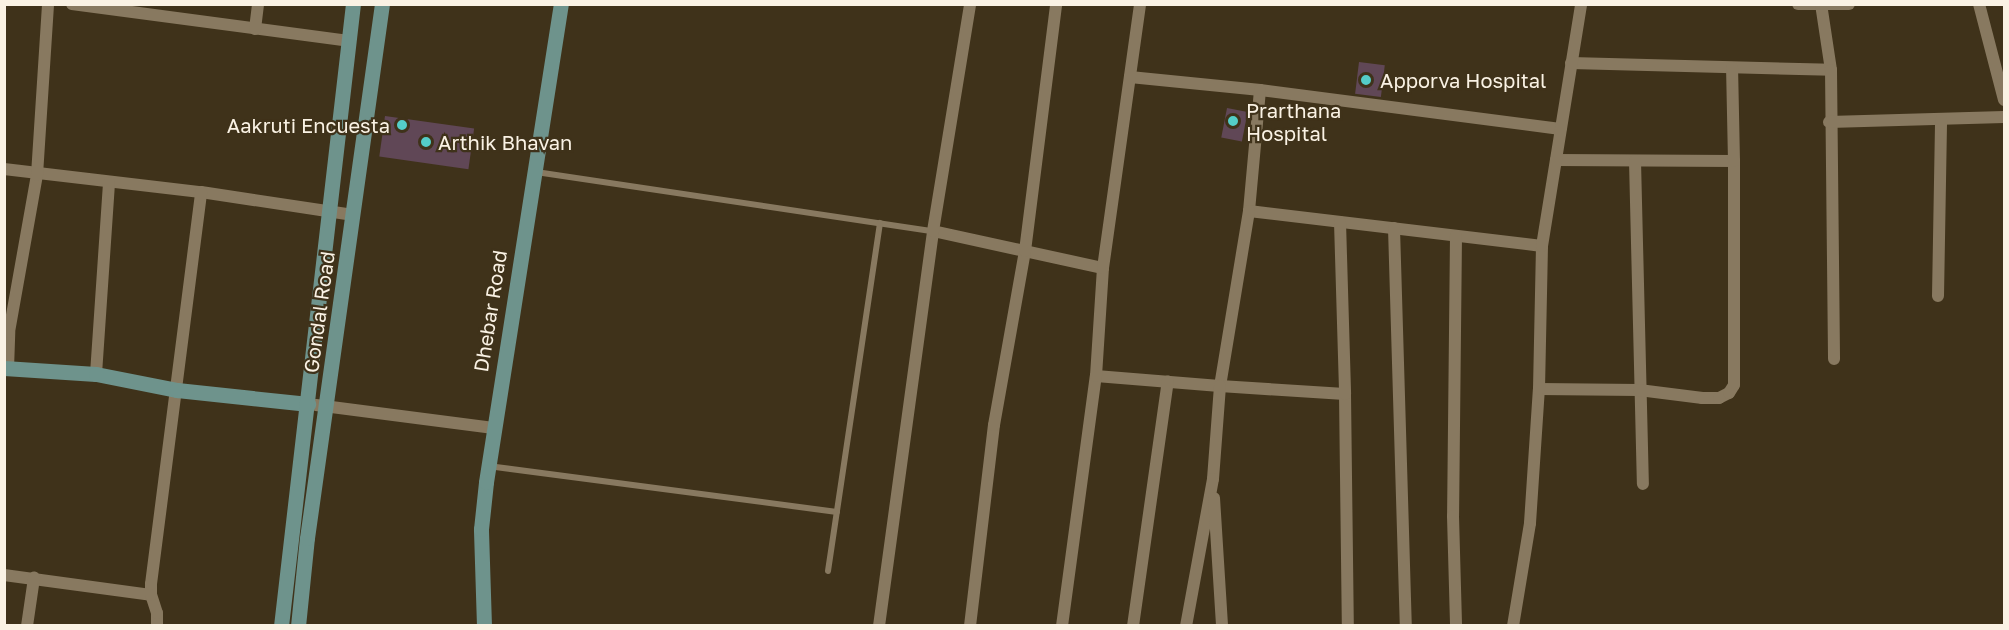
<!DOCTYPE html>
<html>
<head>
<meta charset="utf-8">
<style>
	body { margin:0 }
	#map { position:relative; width:2009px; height:630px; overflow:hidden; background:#3f321a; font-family:"Golos Text",sans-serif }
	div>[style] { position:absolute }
	.building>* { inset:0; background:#604756; transform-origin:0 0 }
	.lane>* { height:6px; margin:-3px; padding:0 3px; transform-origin:3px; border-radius:3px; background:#887960 }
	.street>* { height:12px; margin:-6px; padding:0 6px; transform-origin:6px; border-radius:6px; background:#887960 }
	.secondary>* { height:15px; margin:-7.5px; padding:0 7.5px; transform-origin:7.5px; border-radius:7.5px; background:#6e938c }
	.dots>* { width:16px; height:16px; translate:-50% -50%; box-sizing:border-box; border:3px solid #3f321a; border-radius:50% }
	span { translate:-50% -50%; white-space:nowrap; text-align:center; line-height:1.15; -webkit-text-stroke:4.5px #3f321a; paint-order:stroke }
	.poi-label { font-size:20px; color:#faf2e4 }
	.left { translate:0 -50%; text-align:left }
	.right { translate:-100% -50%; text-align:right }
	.street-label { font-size:20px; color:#faf2e4 }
	.frame { position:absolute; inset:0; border:6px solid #faf2e4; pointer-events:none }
</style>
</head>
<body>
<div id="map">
	<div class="building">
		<i style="left:1359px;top:62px;width:26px;height:32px;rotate:7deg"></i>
		<i style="left:1227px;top:108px;width:21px;height:30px;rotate:11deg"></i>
		<i style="left:385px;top:116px;width:90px;height:41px;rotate:8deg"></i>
	</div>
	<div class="lane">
		<i style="left:536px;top:172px;width:401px;rotate:8.5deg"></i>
		<i style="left:488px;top:466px;width:352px;rotate:7.5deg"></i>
		<i style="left:828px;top:571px;width:352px;rotate:-81.5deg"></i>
	</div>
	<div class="street">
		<i style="left:72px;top:4px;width:279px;rotate:7.6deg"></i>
		<i style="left:1798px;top:4px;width:51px"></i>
		<i style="left:1979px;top:4px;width:99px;rotate:75.4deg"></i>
		<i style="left:255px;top:29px;width:25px;rotate:-83deg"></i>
		<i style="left:1571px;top:63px;width:260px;rotate:1.5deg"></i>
		<i style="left:1831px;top:70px;width:67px;rotate:-98.6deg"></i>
		<i style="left:1831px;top:70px;width:289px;rotate:89.4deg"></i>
		<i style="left:1130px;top:77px;width:131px;rotate:5.7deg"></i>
		<i style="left:1260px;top:90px;width:303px;rotate:7.4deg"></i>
		<i style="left:1260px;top:90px;width:121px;rotate:95.2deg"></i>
		<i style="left:1249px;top:211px;width:295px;rotate:6.8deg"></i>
		<i style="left:1829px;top:122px;width:175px;rotate:-1.6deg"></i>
		<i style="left:1556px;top:160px;width:178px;rotate:0.3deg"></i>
		<i style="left:1635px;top:161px;width:323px;rotate:88.6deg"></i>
		<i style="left:4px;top:169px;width:198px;rotate:6.7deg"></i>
		<i style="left:201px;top:192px;width:154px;rotate:8.6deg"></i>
		<i style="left:1249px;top:211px;width:177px;rotate:99.4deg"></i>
		<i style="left:1220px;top:386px;width:125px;rotate:3.7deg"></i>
		<i style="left:1345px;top:394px;width:232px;rotate:89.3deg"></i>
		<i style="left:1340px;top:222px;width:172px;rotate:88.3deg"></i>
		<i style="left:1394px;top:228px;width:398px;rotate:88.3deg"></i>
		<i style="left:933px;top:231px;width:174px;rotate:12.3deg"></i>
		<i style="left:1456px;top:236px;width:280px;rotate:90.6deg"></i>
		<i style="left:1453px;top:516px;width:110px;rotate:88.4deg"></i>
		<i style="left:1938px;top:296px;width:176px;rotate:-89deg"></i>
		<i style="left:8px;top:369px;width:37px;rotate:-88deg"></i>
		<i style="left:9px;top:332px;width:159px;rotate:-79.9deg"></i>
		<i style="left:37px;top:175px;width:171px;rotate:-86.3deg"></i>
		<i style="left:96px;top:374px;width:191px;rotate:-86.1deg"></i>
		<i style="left:1096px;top:376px;width:124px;rotate:4.6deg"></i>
		<i style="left:1220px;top:386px;width:93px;rotate:94.3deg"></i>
		<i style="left:1213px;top:479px;width:149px;rotate:100.4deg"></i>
		<i style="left:1539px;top:389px;width:100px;rotate:0.6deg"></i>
		<i style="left:1639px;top:390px;width:64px;rotate:7.2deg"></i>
		<i style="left:1702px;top:398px;width:17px"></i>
		<i style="left:1719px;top:398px;width:11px;rotate:-27deg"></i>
		<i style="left:1729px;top:393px;width:9px;rotate:-58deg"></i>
		<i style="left:1734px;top:385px;width:224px;rotate:-90deg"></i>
		<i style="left:1734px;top:161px;width:93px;rotate:-91.2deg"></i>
		<i style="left:316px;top:405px;width:179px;rotate:7.4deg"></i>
		<i style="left:1214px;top:498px;width:128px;rotate:86.4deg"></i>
		<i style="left:4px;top:575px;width:148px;rotate:7.7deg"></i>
		<i style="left:27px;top:626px;width:49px;rotate:-81.7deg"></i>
		<i style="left:157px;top:626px;width:13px;rotate:-90deg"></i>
		<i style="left:157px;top:613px;width:19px;rotate:-108deg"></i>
		<i style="left:151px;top:595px;width:11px;rotate:-90deg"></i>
		<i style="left:151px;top:584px;width:395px;rotate:-82.7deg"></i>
		<i style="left:879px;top:626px;width:399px;rotate:-82.2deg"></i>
		<i style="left:933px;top:231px;width:230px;rotate:-80.7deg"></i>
		<i style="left:970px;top:626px;width:202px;rotate:-83.2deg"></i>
		<i style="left:994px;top:425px;width:177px;rotate:-79.9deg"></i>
		<i style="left:1025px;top:251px;width:249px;rotate:-82.8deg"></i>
		<i style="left:1062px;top:626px;width:252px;rotate:-82.3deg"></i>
		<i style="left:1096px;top:376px;width:108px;rotate:-86.3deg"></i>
		<i style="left:1103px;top:268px;width:267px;rotate:-82deg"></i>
		<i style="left:1133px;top:626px;width:247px;rotate:-81.9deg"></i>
		<i style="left:1513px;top:626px;width:104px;rotate:-80.6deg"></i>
		<i style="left:1530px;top:523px;width:134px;rotate:-86.2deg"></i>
		<i style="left:1539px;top:389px;width:143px;rotate:-88.8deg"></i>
		<i style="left:1542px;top:246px;width:245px;rotate:-80.8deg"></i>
	</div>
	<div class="secondary">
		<i style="left:4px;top:368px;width:92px;rotate:3.7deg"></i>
		<i style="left:96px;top:374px;width:83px;rotate:11.2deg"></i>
		<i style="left:177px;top:390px;width:132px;rotate:6.1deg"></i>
		<i style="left:281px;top:626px;width:626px;rotate:-83.4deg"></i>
		<i style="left:298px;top:626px;width:88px;rotate:-84.2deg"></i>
		<i style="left:307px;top:538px;width:539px;rotate:-82.01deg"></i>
		<i style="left:484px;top:626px;width:97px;rotate:-91.8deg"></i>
		<i style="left:481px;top:529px;width:47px;rotate:-83.9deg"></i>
		<i style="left:486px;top:482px;width:484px;rotate:-81.1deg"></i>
	</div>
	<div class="dots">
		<i style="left:1366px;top:80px;background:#54cdc8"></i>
		<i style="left:1233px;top:121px;background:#54cdc8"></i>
		<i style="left:402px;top:125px;background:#54cdc8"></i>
		<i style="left:426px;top:142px;background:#54cdc8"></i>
	</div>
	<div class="poi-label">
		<span class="left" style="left:1380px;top:80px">Apporva Hospital</span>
		<span class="left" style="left:1246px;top:122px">Prarthana<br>Hospital</span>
		<span class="right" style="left:390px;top:125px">Aakruti Encuesta</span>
		<span class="left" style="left:438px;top:142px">Arthik Bhavan</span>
	</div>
	<div class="street-label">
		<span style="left:490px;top:311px;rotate:-81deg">Dhebar Road</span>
		<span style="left:319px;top:312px;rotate:-82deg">Gondal Road</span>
	</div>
	<div class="frame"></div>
</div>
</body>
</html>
